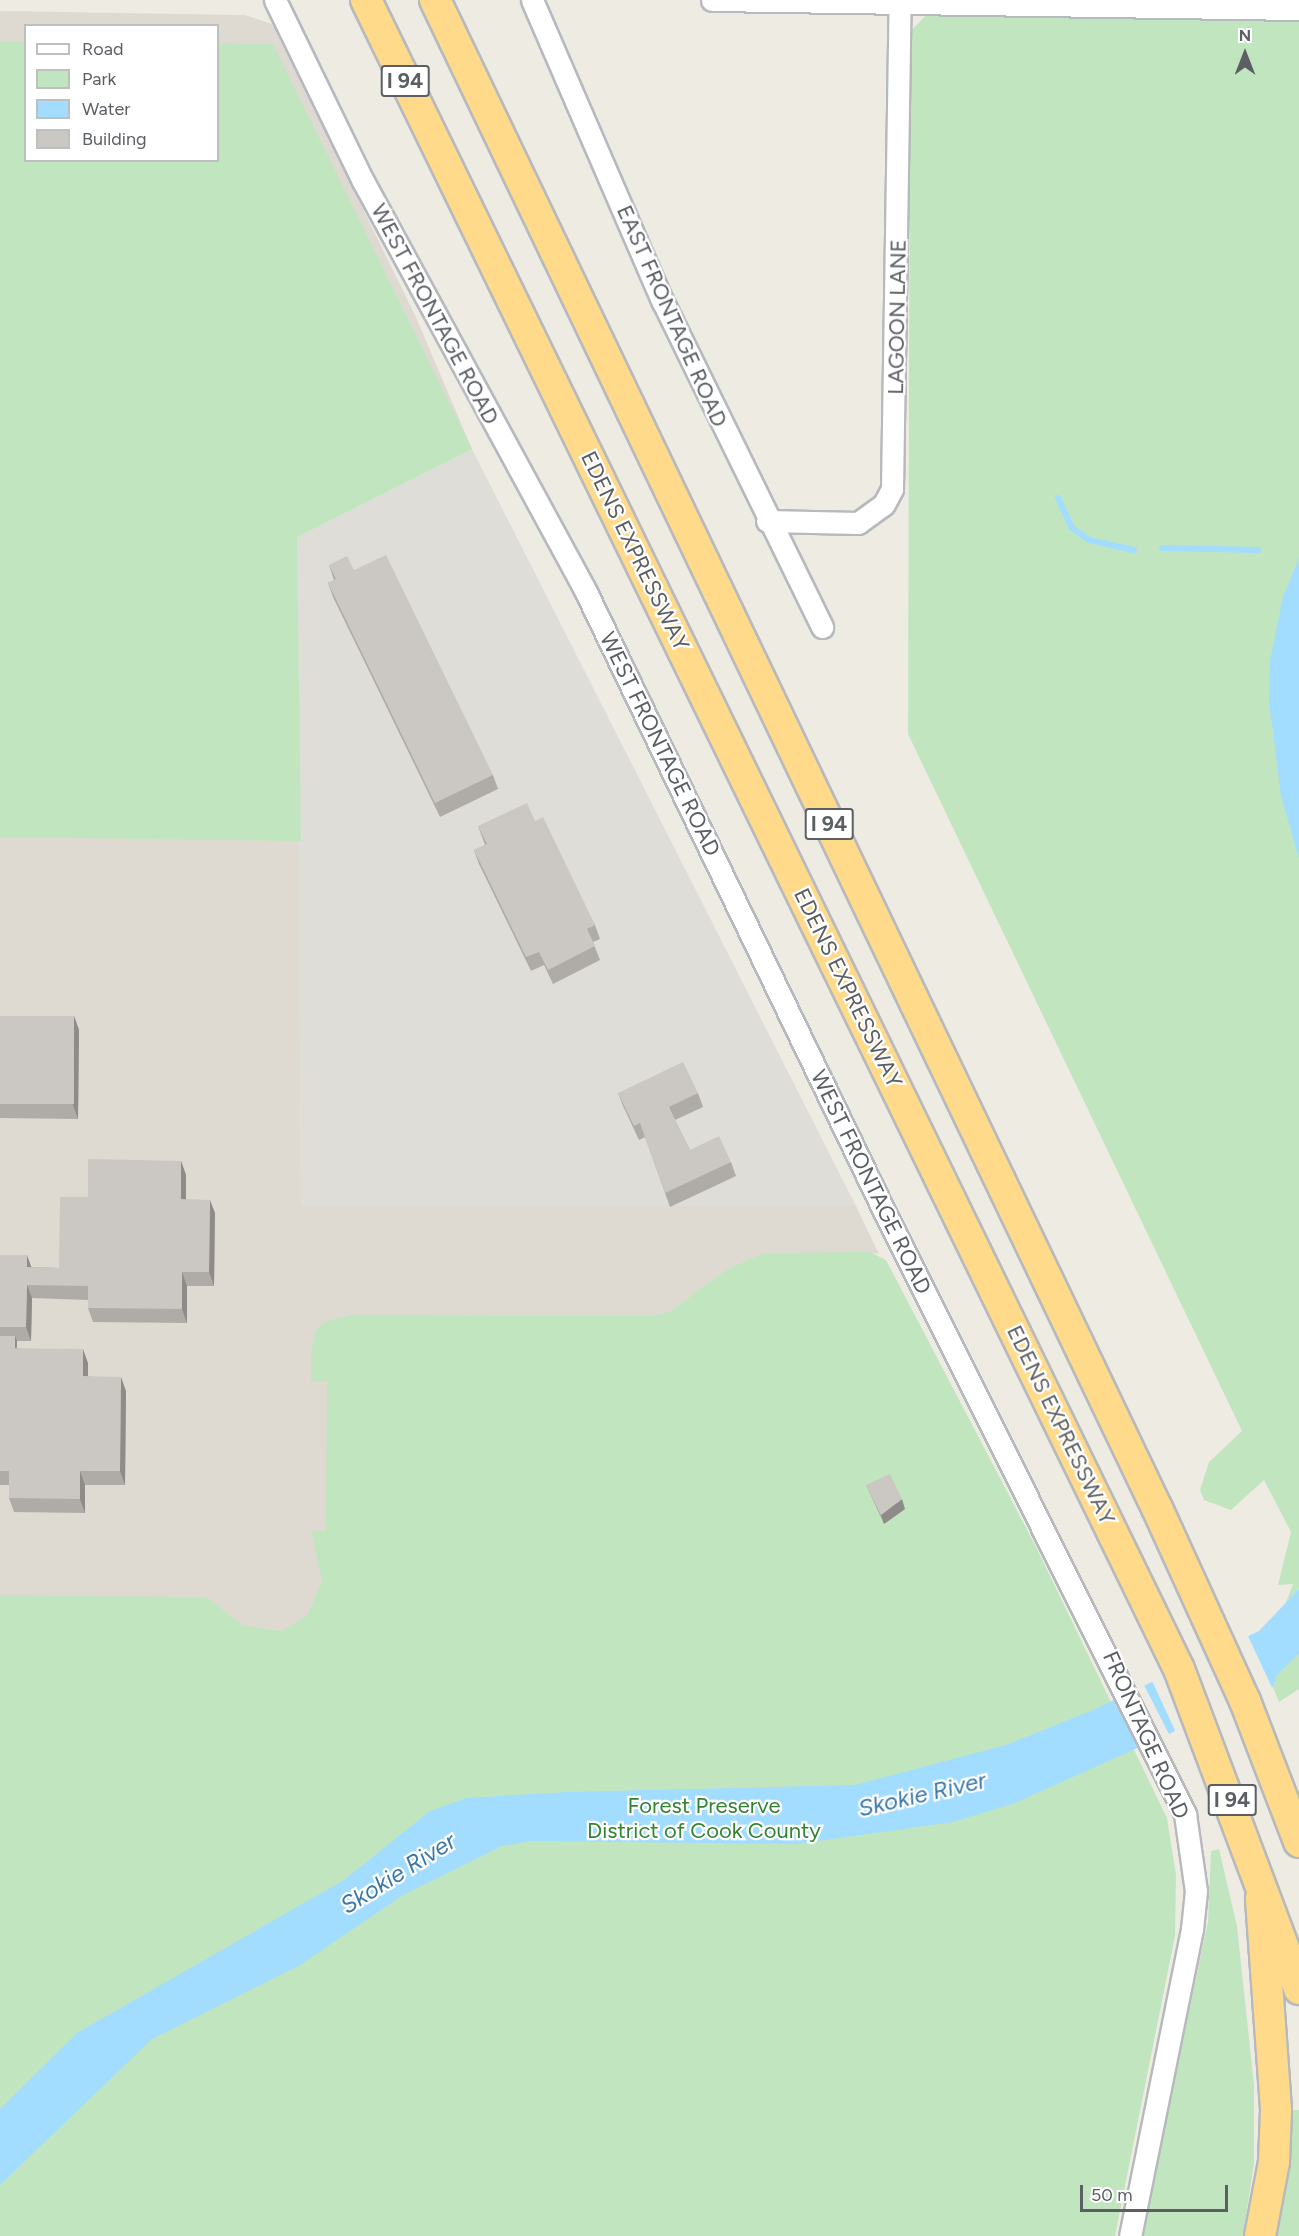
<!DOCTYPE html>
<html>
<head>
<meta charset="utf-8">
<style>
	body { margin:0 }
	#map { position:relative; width:1299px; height:2236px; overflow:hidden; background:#eeebe3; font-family:Figtree,sans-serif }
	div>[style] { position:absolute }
	.industrial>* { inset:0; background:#dfddd7 }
	.education>* { inset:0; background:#dedad1 }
	.green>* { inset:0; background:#c1e6bf }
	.water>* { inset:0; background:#a2dcff }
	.pier>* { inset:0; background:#eeebe3; transform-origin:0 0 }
	.stream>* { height:6px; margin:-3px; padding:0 3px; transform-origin:3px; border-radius:3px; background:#a2dcff }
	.roads { filter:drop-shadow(2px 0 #b6b9bd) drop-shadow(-2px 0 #b6b9bd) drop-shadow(0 2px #b6b9bd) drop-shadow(0 -2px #b6b9bd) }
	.minor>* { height:21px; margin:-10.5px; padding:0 10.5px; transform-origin:10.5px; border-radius:10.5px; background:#fff }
	.highway>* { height:30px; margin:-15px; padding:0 15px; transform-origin:15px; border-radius:15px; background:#feda8a }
	.wall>* { inset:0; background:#afaba7 }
	.shaded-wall>* { inset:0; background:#8e8b88 }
	.building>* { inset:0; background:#cbc7c2; transform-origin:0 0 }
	span { translate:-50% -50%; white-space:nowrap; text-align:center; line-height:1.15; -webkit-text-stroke:4.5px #fff; paint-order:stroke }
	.shield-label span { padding:2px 4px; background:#fff; border:2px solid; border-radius:4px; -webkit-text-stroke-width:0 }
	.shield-label { font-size:21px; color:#5b5f64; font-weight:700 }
	.street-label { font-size:22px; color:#5b5f64 }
	.park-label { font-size:22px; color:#348333 }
	.water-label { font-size:24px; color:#3c77a9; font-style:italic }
	.legend { position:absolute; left:24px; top:24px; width:195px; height:138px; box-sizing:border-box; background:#fff; border:2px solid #bdbfc1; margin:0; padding:8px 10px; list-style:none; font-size:18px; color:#5b5f64 }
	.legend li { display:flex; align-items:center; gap:12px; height:30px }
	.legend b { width:30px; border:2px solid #bdbfc1 }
	.north { position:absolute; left:1215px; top:24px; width:60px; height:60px; -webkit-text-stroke:4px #fff; paint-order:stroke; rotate:0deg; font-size:16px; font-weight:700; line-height:24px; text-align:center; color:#5b5f64 }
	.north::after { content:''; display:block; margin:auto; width:21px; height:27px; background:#5b5f64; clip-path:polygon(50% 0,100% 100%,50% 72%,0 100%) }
	.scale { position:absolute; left:1080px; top:2185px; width:148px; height:27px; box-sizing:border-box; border:3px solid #5b5f64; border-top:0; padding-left:8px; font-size:18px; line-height:21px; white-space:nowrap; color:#5b5f64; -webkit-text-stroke:4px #fff; paint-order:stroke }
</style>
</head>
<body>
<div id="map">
	<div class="industrial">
		<i style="clip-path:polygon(472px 449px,856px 1206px,301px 1206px,297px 537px)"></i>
	</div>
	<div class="education">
		<i style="clip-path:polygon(evenodd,0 11px,245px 15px,272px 24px,415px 315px,472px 449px,297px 537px,301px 1206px,856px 1206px,879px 1254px,869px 1252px,327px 1636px,0 1630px,0 11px,26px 26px,218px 26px,218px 160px,26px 160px,26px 26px)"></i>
	</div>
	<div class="green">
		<i style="clip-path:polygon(929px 12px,1299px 19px,1299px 1589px,1285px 1605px,1293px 1584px,1278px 1585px,1291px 1532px,1264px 1480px,1231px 1510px,1204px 1500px,1200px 1490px,1209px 1462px,1242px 1431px,908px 734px,910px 32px)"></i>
		<i style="clip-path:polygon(0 41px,25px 41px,26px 160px,218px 160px,218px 43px,273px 44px,472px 449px,297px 537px,301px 841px,0 837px)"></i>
		<i style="clip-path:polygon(870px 1252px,886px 1260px,1035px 1545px,1167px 1818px,1176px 1875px,1175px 1936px,1115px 2236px,0 2236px,0 1595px,207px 1597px,242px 1625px,281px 1631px,307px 1616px,322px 1581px,311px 1531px,326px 1531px,327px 1382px,311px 1381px,311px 1352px,316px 1330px,324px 1322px,351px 1315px,652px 1316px,671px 1311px,726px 1270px,764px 1253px)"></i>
		<i style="clip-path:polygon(1299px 1654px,1299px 1689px,1279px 1702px,1273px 1687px,1277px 1675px)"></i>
		<i style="clip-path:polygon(1219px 1849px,1237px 1926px,1254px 2085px,1254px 2163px,1243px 2236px,1142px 2236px,1208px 1921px,1211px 1851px)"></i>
		<i style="clip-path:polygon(1291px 2110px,1299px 2110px,1299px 2236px,1275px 2236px,1289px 2163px)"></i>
	</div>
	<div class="water">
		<i style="clip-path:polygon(1299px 558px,1299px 859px,1281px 796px,1269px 701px,1270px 661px,1283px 597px)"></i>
		<i style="clip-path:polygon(1299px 1589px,1299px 1654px,1277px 1675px,1273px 1687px,1015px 1803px,953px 1822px,797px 1844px,533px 1841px,502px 1846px,403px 1895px,300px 1965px,152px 2039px,0 2185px,0 2109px,77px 2033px,344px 1880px,430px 1811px,467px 1798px,567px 1792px,855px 1785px,1006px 1745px,1093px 1710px,1259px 1631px)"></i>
	</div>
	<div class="pier">
		<i style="left:1248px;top:1636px;width:57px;height:106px;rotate:65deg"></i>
		<i style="left:1144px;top:1685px;width:58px;height:34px;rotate:63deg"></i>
	</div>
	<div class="stream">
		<i style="left:1058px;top:498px;width:33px;rotate:65deg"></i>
		<i style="left:1072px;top:528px;width:21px;rotate:35deg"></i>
		<i style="left:1089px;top:540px;width:46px;rotate:12.5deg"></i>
		<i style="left:1162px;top:548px;width:96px;rotate:1.2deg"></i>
	</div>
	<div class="roads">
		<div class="minor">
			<i style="left:275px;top:0;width:201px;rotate:64.1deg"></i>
			<i style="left:363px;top:181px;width:468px;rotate:61.5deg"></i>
			<i style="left:586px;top:592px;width:689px;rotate:64.29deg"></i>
			<i style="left:885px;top:1213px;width:672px;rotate:63.47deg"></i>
			<i style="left:1185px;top:1814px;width:78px;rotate:81.9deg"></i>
			<i style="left:1196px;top:1891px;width:38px;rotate:96deg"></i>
			<i style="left:1192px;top:1929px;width:313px;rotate:101.4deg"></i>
			<i style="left:532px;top:0;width:329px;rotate:66.6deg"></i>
			<i style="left:663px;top:302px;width:362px;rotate:63.9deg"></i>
			<i style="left:712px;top:0;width:587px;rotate:0.88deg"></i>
			<i style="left:767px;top:521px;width:91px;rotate:1.3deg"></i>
			<i style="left:858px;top:523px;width:32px;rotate:-36deg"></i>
			<i style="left:884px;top:504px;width:17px;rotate:-62deg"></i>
			<i style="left:892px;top:489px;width:486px;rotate:-89.1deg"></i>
		</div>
		<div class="highway">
			<i style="left:366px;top:0;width:1856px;rotate:64.03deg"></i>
			<i style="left:1179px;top:1669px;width:342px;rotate:69.4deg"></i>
			<i style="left:435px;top:0;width:1672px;rotate:64.42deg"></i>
			<i style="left:1157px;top:1508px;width:212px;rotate:65.5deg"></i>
			<i style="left:1245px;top:1701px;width:151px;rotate:69deg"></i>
			<i style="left:1260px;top:2236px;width:75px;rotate:-79.3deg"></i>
			<i style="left:1274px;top:2162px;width:53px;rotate:-87.8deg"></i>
			<i style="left:1276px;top:2109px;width:211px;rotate:-94.1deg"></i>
		</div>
	</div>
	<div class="wall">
		<i style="clip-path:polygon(329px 565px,493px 775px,498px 789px,440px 817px,333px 597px,328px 583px,334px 580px)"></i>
		<i style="clip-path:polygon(535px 821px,595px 925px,600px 939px,593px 942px,600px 960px,553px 984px,544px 965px,531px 971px,479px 864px,474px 850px,485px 845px,478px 826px)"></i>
		<i style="clip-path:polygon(0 1016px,74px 1016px,79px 1030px,78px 1119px,0 1118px)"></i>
		<i style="clip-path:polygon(618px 1093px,698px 1093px,703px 1107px,675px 1120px,690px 1150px,731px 1162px,736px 1176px,670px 1207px,645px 1137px,639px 1140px,623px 1106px)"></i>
		<i style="clip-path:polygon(181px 1161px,186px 1175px,186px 1199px,215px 1213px,214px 1286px,187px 1286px,187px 1323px,93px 1322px,88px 1308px,88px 1300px,32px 1298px,31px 1341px,17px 1341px,17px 1348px,88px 1363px,88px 1376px,126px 1391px,125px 1485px,85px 1485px,85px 1513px,14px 1512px,9px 1498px,9px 1485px,0 1485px,0 1255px,32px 1267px,59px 1268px,88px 1197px)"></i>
		<i style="clip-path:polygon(866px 1485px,905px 1509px,884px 1524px)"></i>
	</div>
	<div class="shaded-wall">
		<i style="clip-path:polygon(74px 1016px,79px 1030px,78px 1119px,73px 1105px)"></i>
		<i style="clip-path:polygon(181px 1161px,186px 1175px,186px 1213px,181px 1199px)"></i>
		<i style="clip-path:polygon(210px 1200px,215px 1213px,214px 1286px,209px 1272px)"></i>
		<i style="clip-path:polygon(27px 1255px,32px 1269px,27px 1267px)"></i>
		<i style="clip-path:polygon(182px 1272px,187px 1286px,187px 1323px,182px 1309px)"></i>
		<i style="clip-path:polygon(27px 1285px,32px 1298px,31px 1341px,26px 1327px)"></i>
		<i style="clip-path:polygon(15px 1336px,17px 1341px,16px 1362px,15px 1357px)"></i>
		<i style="clip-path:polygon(83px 1349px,88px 1363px,88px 1390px,83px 1376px)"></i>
		<i style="clip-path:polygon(121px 1377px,126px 1391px,125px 1485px,120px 1471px)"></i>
		<i style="clip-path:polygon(80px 1471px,85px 1485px,85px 1513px,80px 1499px)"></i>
		<i style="clip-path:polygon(902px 1499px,905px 1509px,884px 1524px,881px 1515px)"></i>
	</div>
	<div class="building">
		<i style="clip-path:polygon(386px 555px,493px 775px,435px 803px,328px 583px,336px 579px,329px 565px,347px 556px,354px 570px)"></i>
		<i style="clip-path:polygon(527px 803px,535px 821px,543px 817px,595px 925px,587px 929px,595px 946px,548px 970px,539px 952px,526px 957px,474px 850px,487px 844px,478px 826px)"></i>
		<i style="left:0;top:1016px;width:74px;height:88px"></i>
		<i style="clip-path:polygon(683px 1062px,698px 1093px,669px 1107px,690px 1150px,719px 1136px,731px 1162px,665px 1193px,640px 1123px,634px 1126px,618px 1093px)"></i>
		<i style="clip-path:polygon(88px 1159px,181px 1161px,181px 1199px,210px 1200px,209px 1272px,182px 1272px,182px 1309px,88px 1308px,88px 1286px,27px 1285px,26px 1327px,0 1327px,0 1255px,27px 1255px,27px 1267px,59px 1268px,60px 1197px,88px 1197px)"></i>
		<i style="left:0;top:1336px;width:15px;height:12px"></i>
		<i style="clip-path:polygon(0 1348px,83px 1349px,83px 1376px,121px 1377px,120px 1471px,80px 1471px,80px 1499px,9px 1498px,9px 1471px,0 1471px)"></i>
		<i style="clip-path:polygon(890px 1474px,902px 1499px,881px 1515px,866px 1485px)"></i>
	</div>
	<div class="shield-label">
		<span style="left:405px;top:81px">I 94</span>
		<span style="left:829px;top:824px">I 94</span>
		<span style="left:1232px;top:1800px">I 94</span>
	</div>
	<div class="street-label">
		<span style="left:435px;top:314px;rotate:62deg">WEST FRONTAGE ROAD</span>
		<span style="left:672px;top:316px;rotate:66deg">EAST FRONTAGE ROAD</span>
		<span style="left:897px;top:317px;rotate:-89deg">LAGOON LANE</span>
		<span style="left:635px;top:551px;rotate:64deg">EDENS EXPRESSWAY</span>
		<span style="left:660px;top:744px;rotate:64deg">WEST FRONTAGE ROAD</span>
		<span style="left:848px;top:988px;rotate:64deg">EDENS EXPRESSWAY</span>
		<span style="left:871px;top:1182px;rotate:64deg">WEST FRONTAGE ROAD</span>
		<span style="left:1061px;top:1425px;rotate:64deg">EDENS EXPRESSWAY</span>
		<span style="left:1146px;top:1735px;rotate:66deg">FRONTAGE ROAD</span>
	</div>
	<div class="park-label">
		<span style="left:704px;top:1818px">Forest Preserve<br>District of Cook County</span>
	</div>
	<div class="water-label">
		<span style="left:922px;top:1794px;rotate:-13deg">Skokie River</span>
		<span style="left:398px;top:1873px;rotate:-32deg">Skokie River</span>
	</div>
	<ul class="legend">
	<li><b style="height:8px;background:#fff"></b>Road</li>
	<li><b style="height:16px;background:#c1e6bf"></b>Park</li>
	<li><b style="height:16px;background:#a2dcff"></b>Water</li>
	<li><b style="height:16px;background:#cbc7c2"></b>Building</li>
	</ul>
	<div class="north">N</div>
	<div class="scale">50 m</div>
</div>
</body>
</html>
